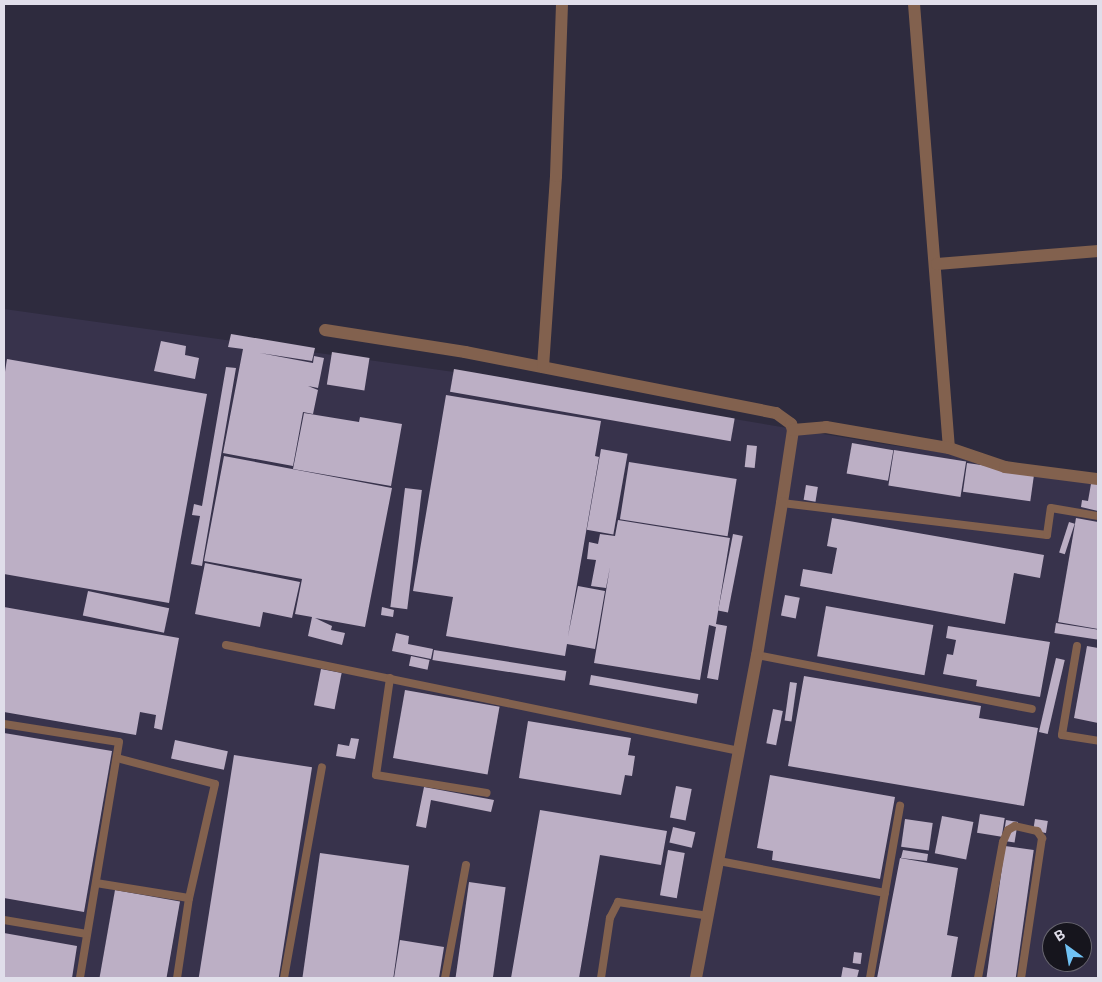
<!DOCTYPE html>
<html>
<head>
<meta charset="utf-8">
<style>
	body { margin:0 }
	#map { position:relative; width:1102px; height:982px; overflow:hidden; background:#2e2b3e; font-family:"Public Sans",sans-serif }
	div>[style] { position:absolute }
	.built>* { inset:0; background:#38334c }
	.building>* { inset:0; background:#bcafc5; transform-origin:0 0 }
	.service>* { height:8px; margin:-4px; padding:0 4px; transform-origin:4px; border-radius:4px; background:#82614e }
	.minor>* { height:12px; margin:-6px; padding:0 6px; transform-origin:6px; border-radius:6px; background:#82614e }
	span { translate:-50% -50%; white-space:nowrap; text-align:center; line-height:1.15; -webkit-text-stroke:5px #16151d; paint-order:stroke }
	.frame { position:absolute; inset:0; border:5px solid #e0deea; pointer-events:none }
	.north { position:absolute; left:1042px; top:922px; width:50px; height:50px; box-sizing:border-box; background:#16151d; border:1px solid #67656f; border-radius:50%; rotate:328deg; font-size:14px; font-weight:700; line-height:20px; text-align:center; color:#e0deea }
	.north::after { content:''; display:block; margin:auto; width:18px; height:22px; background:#70c2f4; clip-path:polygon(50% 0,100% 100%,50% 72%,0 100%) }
</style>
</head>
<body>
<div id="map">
	<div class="built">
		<i style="clip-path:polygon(evenodd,4px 309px,454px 372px,883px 444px,1098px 475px,1098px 978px,4px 978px,4px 309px,1052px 932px,1082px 932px,1082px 962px,1052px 962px,1052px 932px)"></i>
	</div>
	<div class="building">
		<i style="clip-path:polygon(231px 334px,315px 348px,312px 361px,260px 353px,313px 363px,314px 356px,324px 358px,318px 388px,308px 386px,318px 390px,313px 414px,303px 412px,293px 466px,223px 453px,243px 349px,228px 347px)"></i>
		<i style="clip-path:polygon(161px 341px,186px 346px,185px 355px,199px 358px,195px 379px,154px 371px)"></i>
		<i style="left:332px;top:352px;width:38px;height:33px;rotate:9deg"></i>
		<i style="clip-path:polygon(7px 359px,207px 394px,169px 603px,4px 574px,4px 378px)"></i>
		<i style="clip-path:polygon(226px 367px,236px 368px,202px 566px,191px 564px,200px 516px,192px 515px,194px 504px,202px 506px)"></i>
		<i style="left:454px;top:369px;width:285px;height:23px;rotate:10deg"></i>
		<i style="clip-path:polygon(446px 395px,601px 421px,595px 456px,599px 457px,568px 636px,578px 586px,605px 591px,595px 649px,567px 644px,565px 656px,446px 636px,453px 597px,413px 591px)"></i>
		<i style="clip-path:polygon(304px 413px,359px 422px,360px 417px,402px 424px,391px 486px,293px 469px)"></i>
		<i style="left:852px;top:443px;width:42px;height:31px;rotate:10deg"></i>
		<i style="left:747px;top:445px;width:10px;height:22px;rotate:6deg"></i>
		<i style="left:601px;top:449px;width:27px;height:82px;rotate:10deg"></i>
		<i style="left:894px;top:450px;width:73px;height:36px;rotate:9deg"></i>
		<i style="clip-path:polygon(224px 456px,392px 488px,365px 627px,315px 618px,332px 626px,331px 630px,345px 633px,342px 645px,308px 636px,312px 617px,295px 614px,302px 579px,204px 561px)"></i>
		<i style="left:629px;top:462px;width:109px;height:58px;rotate:9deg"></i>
		<i style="left:967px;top:463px;width:68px;height:29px;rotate:8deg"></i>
		<i style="clip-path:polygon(1092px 478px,1098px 479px,1098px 511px,1081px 507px,1082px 500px,1088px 501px)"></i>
		<i style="left:806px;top:485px;width:12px;height:15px;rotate:9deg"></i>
		<i style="left:405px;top:488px;width:17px;height:120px;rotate:7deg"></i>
		<i style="clip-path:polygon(832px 518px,1044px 555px,1040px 578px,1014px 573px,1005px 624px,800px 586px,803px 569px,832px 574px,837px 548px,827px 546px)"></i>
		<i style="clip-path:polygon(1076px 518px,1098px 522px,1098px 629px,1058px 622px)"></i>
		<i style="clip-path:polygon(618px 520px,730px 538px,716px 624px,727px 626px,718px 680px,707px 678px,716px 627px,709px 625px,700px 680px,594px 663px,610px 567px,606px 588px,591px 586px,596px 560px,587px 559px,589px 542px,598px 544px,600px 534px,615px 536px)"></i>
		<i style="left:1069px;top:522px;width:6px;height:32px;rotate:18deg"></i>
		<i style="left:733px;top:534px;width:10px;height:78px;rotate:11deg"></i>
		<i style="clip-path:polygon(205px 563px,300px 582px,292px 618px,263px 612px,260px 627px,195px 614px)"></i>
		<i style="left:88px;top:591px;width:83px;height:25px;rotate:12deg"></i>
		<i style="left:785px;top:595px;width:15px;height:21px;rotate:11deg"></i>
		<i style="left:826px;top:606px;width:109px;height:51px;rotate:10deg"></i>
		<i style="clip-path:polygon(4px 607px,179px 638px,162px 730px,154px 728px,156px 715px,140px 712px,136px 735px,4px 712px)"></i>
		<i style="clip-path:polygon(382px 607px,394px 610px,393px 617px,381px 615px)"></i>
		<i style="left:1056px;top:623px;width:43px;height:10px;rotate:9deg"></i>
		<i style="clip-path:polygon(948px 626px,1050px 642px,1040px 697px,976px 686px,977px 680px,943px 674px,947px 654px,953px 655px,956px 640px,946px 638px)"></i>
		<i style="clip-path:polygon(396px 633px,409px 636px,408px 644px,433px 649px,431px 659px,392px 651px)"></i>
		<i style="clip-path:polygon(1087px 646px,1098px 648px,1098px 723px,1074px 718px)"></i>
		<i style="left:434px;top:650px;width:134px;height:10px;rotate:9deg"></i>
		<i style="left:411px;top:656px;width:19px;height:10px;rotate:12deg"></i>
		<i style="left:1056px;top:658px;width:9px;height:76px;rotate:13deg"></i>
		<i style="left:321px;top:669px;width:21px;height:37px;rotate:11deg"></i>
		<i style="left:591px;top:675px;width:109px;height:10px;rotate:10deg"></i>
		<i style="clip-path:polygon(804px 676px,981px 706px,979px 718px,1038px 728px,1024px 806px,788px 766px)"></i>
		<i style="left:790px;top:682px;width:7px;height:39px;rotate:8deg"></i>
		<i style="left:405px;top:690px;width:96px;height:69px;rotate:10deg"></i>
		<i style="left:773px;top:709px;width:10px;height:35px;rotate:11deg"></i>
		<i style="clip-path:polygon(528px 721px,631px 738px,628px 755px,635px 756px,632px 776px,625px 775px,621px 795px,519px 778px)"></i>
		<i style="clip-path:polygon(4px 733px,112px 751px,84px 912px,4px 898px)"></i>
		<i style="clip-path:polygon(351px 738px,359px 739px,355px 759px,336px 756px,338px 744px,349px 746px)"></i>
		<i style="left:175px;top:740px;width:54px;height:19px;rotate:12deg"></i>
		<i style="left:234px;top:755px;width:79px;height:226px;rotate:9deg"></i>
		<i style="clip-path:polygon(770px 775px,895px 797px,880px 879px,772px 860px,773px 851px,757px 848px)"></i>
		<i style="left:676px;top:786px;width:16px;height:32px;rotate:11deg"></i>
		<i style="clip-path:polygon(424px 787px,494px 800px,491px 812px,431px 800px,426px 828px,416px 826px)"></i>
		<i style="clip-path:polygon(540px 810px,667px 831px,661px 865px,600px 855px,579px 978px,511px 978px)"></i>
		<i style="left:980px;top:814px;width:25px;height:19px;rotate:9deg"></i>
		<i style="left:942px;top:816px;width:32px;height:38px;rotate:11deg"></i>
		<i style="left:905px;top:819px;width:28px;height:28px;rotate:8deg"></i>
		<i style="left:1035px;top:819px;width:13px;height:12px;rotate:9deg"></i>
		<i style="left:1006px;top:820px;width:12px;height:21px;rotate:9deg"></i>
		<i style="left:673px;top:827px;width:23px;height:16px;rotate:13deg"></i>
		<i style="left:1005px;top:846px;width:29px;height:134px;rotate:8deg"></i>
		<i style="left:668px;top:850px;width:17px;height:46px;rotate:10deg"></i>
		<i style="clip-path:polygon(903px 850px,928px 854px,927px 861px,901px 858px)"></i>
		<i style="left:320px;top:853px;width:90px;height:127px;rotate:8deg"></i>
		<i style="clip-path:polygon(900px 858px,958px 868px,947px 935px,958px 937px,951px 978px,877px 978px)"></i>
		<i style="left:469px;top:882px;width:37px;height:97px;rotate:8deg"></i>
		<i style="left:115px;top:890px;width:66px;height:89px;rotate:10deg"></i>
		<i style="clip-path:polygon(4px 933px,77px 946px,72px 978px,4px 978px)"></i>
		<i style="clip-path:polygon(400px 940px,444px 947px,439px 978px,394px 978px)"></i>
		<i style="left:854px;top:952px;width:8px;height:11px;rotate:7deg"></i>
		<i style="clip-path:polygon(843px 967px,859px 970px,857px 978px,841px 978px)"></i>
	</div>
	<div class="service">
		<i style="left:782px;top:503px;width:267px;rotate:6.9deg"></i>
		<i style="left:1047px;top:535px;width:27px;rotate:-82deg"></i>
		<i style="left:1051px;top:508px;width:48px;rotate:9.7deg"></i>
		<i style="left:226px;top:645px;width:524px;rotate:11.67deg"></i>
		<i style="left:1077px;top:646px;width:90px;rotate:99.6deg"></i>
		<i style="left:1062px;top:735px;width:36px;rotate:9deg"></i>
		<i style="left:757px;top:655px;width:280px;rotate:11.1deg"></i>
		<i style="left:390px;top:678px;width:98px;rotate:98.2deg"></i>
		<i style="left:376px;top:775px;width:112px;rotate:9.2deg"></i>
		<i style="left:4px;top:724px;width:116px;rotate:8.9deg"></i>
		<i style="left:119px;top:742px;width:239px;rotate:99.4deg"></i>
		<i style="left:117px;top:758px;width:101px;rotate:14.9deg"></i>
		<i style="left:215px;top:784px;width:117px;rotate:102.8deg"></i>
		<i style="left:189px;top:898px;width:81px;rotate:98.5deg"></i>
		<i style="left:719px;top:861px;width:169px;rotate:10.9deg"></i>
		<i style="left:96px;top:883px;width:94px;rotate:9.2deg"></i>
		<i style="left:4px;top:920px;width:84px;rotate:9.6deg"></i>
		<i style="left:284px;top:978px;width:214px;rotate:-79.8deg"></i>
		<i style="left:445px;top:978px;width:115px;rotate:-79.5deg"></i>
		<i style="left:601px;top:978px;width:61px;rotate:-81.5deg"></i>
		<i style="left:610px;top:918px;width:18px;rotate:-63deg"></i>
		<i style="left:618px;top:902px;width:91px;rotate:8.8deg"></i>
		<i style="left:870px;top:978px;width:175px;rotate:-80.1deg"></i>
		<i style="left:978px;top:978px;width:138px;rotate:-79.6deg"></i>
		<i style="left:1003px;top:842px;width:13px;rotate:-67deg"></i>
		<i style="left:1008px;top:830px;width:8px;rotate:-30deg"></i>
		<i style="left:1015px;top:826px;width:23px;rotate:13deg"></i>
		<i style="left:1037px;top:831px;width:9px;rotate:54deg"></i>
		<i style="left:1042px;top:838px;width:142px;rotate:98.5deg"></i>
	</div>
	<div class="minor">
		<i style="left:914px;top:4px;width:445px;rotate:85.5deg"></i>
		<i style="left:949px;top:448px;width:59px;rotate:18.7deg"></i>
		<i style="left:1005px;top:467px;width:94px;rotate:7.4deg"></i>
		<i style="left:937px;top:264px;width:162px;rotate:-4.6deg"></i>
		<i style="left:325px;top:330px;width:142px;rotate:8.9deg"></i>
		<i style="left:465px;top:352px;width:317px;rotate:11.1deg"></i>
		<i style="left:776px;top:413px;width:19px;rotate:36deg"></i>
		<i style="left:791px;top:424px;width:6px;rotate:72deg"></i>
		<i style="left:793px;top:430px;width:74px;rotate:98.6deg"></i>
		<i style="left:782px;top:503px;width:154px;rotate:99.3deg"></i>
		<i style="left:757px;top:655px;width:329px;rotate:100.7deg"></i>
		<i style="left:543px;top:367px;width:191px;rotate:-86.1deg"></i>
		<i style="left:556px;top:176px;width:172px;rotate:-88deg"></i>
		<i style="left:793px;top:430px;width:33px;rotate:-5deg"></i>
		<i style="left:826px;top:427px;width:125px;rotate:9.7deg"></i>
	</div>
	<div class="frame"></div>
	<div class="north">B</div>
</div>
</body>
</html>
